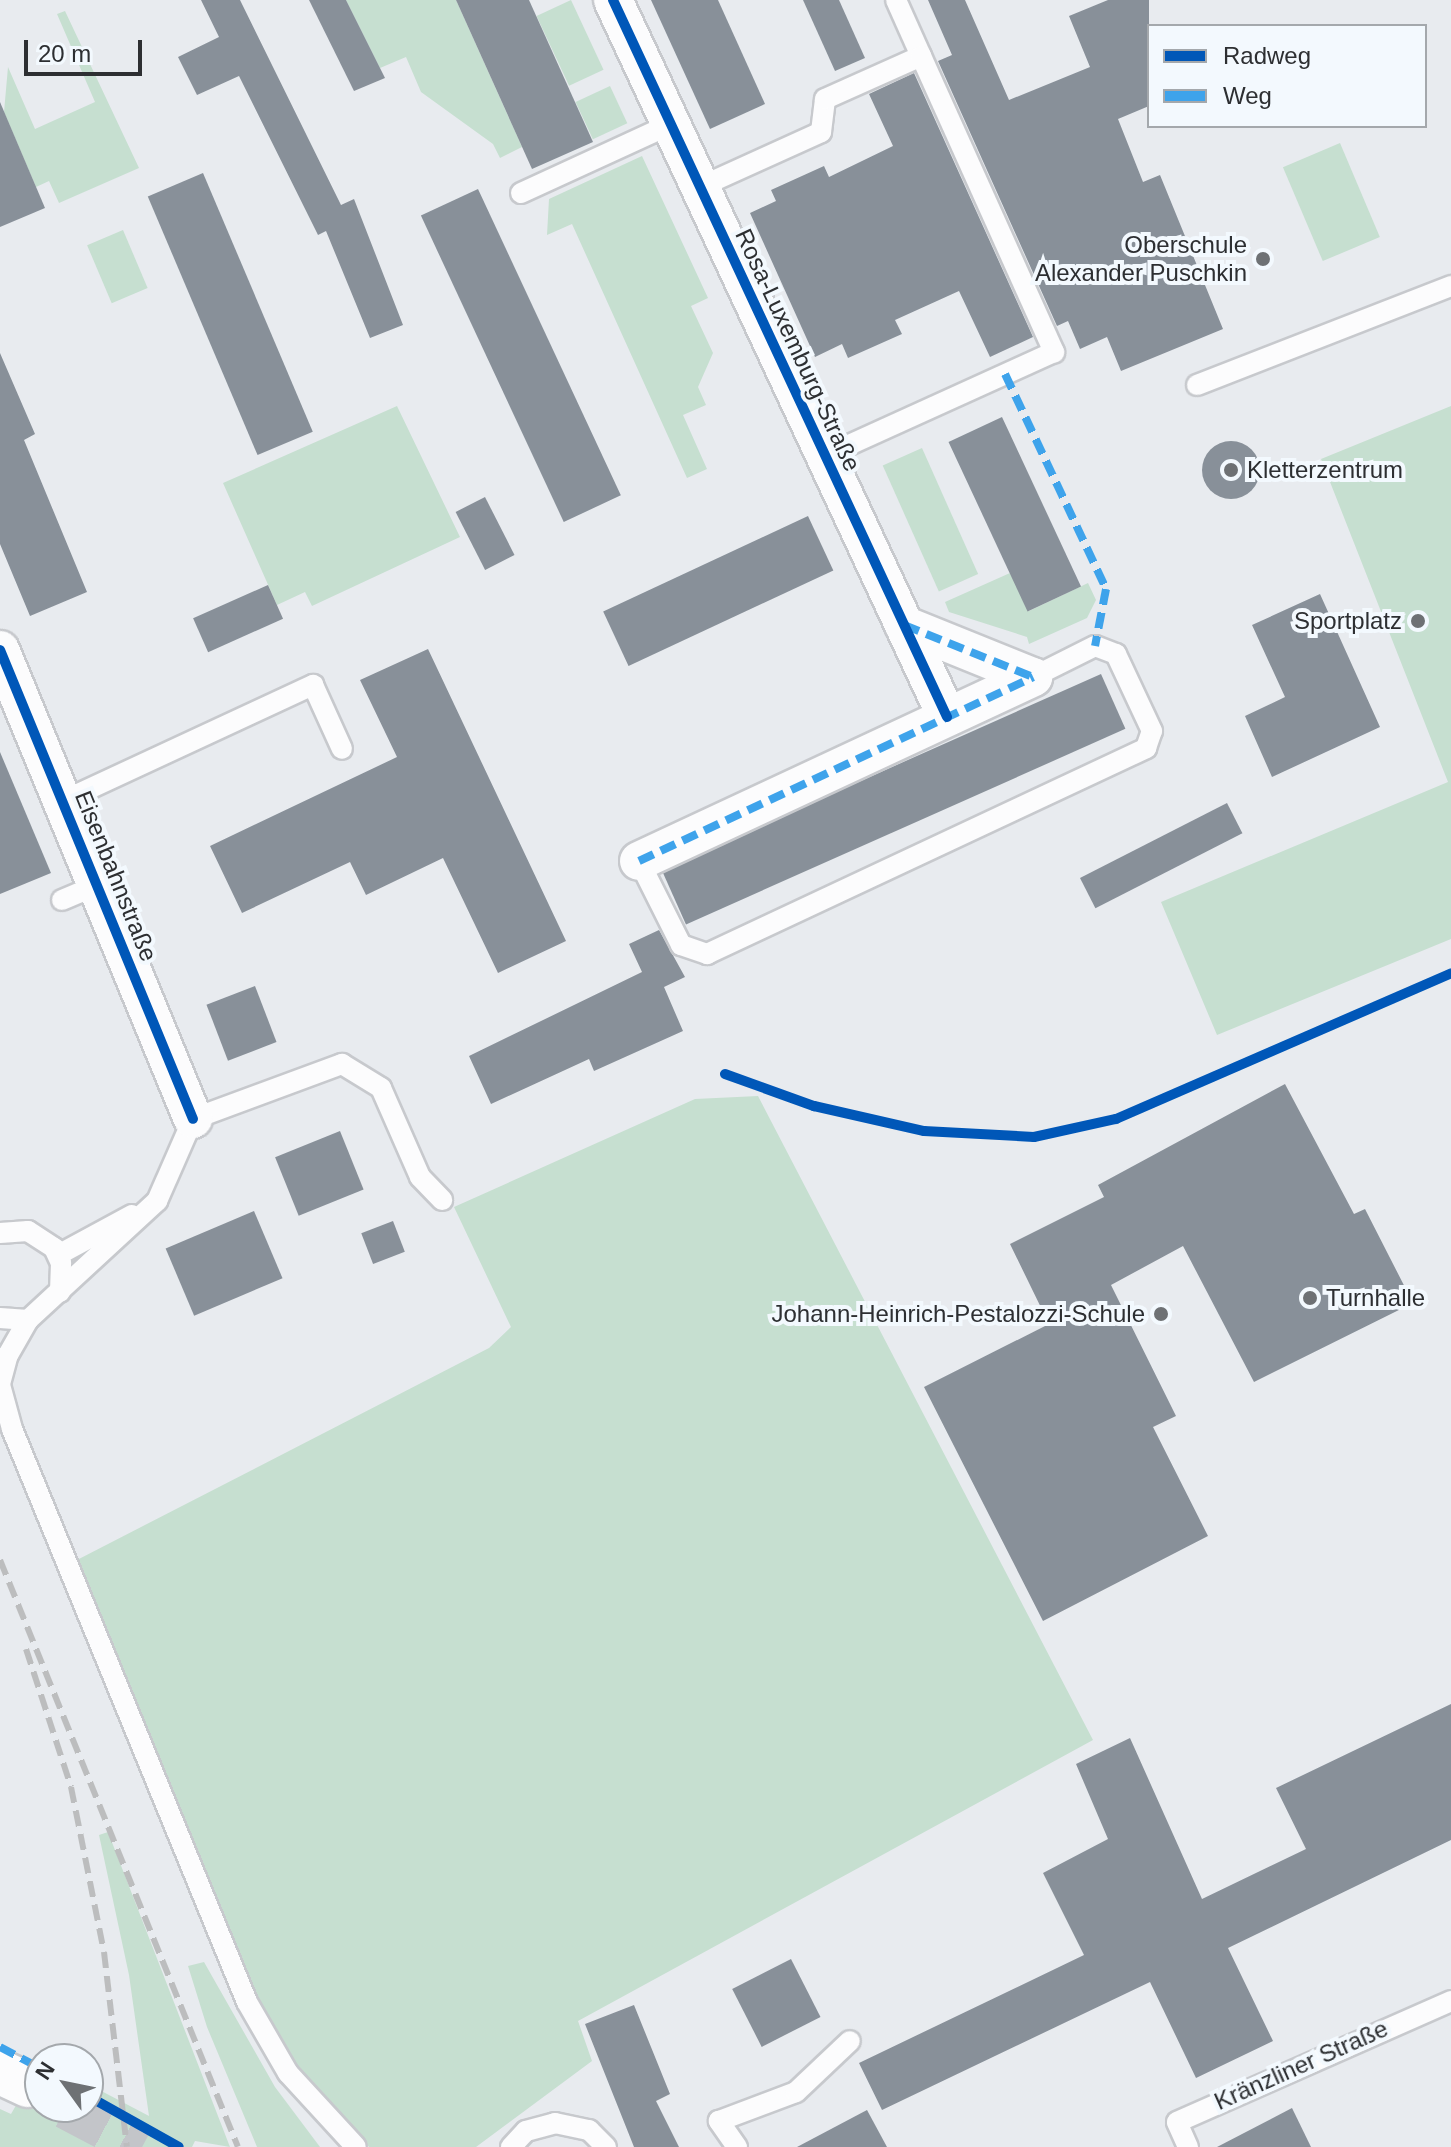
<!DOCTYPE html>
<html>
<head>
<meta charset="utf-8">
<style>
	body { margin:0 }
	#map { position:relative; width:1451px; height:2147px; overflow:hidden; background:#e8ebef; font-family:Arial,sans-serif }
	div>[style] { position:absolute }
	.green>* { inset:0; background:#c6dfd0; transform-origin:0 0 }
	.building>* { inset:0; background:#889099; transform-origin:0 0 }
	.round { border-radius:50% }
	.secondary-tunnel>* { height:44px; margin-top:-22px; transform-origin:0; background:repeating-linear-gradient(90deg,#c3c5c9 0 44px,transparent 0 66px) }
	.roads { filter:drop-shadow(2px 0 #c7c9cd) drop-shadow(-2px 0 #c7c9cd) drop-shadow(0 2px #c7c9cd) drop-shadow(0 -2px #c7c9cd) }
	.service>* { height:20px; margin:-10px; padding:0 10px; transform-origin:10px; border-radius:10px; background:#fcfcfd }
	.minor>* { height:38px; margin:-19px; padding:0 19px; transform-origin:19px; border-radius:19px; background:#fcfcfd }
	.secondary>* { height:44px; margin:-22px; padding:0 22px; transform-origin:22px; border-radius:22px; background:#fcfcfd }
	.rail>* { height:6px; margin-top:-3px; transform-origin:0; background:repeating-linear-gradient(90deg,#bcbdbe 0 16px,transparent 0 24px) }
	.quiet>* { height:8px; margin-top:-4px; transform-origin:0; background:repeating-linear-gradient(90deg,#3ea3eb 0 16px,transparent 0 24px) }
	.cycleway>* { height:10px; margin:-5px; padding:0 5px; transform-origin:5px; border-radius:5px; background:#0057b8 }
	.dots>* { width:22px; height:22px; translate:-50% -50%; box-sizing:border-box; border:4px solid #f3f9fe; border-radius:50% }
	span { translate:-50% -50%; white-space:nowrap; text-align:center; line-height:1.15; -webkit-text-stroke:8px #f3f9fe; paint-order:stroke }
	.poi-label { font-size:24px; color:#2d2f32 }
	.right { translate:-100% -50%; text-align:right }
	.left { translate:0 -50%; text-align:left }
	.street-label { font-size:24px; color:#2d2f32 }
	.legend { position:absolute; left:1147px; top:24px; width:280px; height:104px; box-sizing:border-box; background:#f3f9fe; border:2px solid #a4a8ac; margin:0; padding:10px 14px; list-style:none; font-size:24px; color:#2d2f32 }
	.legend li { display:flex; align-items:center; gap:16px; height:40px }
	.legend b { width:40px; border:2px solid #a4a8ac }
	.north { position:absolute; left:24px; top:2043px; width:80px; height:80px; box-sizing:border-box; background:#f3f9fe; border:2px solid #a4a8ac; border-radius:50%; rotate:303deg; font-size:22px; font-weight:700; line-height:32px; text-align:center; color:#2d2f32 }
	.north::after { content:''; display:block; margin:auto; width:28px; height:36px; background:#6e7174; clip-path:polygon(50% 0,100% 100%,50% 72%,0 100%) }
	.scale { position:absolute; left:24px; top:40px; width:118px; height:36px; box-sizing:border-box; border:4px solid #2d2f32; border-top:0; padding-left:10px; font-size:24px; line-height:28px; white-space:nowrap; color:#2d2f32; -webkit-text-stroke:6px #f3f9fe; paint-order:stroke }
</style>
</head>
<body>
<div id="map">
	<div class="green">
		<i style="clip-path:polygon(346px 0,456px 0,522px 147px,500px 158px,493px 144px,421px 92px,406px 57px,380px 68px)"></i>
		<i style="left:571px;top:0;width:77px;height:38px;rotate:65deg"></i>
		<i style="clip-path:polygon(65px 11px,139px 168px,59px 203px,49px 181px,36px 187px,4px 112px,8px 67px,35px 129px,95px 102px,57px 14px)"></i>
		<i style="left:610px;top:86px;width:41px;height:38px;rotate:65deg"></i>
		<i style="left:1340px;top:143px;width:102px;height:62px;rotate:67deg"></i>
		<i style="clip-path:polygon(642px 156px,708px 298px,691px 306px,713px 353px,698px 387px,706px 405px,683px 415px,707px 469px,687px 478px,572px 224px,547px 235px,549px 199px)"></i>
		<i style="left:123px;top:230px;width:63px;height:39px;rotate:67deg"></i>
		<i style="clip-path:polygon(397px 406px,460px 537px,312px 606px,305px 592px,277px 605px,223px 483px)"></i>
		<i style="clip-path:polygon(1451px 406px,1451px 939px,1217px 1035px,1161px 902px,1448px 782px,1321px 459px)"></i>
		<i style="left:922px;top:448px;width:138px;height:43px;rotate:66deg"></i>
		<i style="clip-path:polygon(1010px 573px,1029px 611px,1088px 583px,1096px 600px,1087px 618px,1029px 644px,1027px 637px,949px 612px,945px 602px)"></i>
		<i style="clip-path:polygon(758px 1096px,1093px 1740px,578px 2021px,592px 2061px,476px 2147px,369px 2147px,294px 2068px,253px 2000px,75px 1561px,489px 1348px,511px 1327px,454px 1207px,695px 1099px)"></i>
		<i style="clip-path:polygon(108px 1832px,230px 2147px,195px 2141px,192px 2147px,0 2147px,0 2109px,11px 2114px,40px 2064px,40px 2107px,88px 2107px,88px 2084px,149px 2116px,129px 1975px,99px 1835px)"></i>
		<i style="clip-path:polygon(204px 1962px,275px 2087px,320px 2147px,257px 2147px,207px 2027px,188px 1966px)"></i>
	</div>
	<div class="building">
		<i style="clip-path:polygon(201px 0,240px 0,341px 205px,354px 199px,403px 325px,370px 338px,326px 231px,318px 235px,239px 76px,197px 95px,178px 57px,219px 37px)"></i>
		<i style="clip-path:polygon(309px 0,346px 0,385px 78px,354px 91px)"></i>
		<i style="clip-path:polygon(456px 0,529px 0,593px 142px,532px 169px)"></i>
		<i style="clip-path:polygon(651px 0,718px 0,765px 104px,710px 129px)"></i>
		<i style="clip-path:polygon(803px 0,839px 0,865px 58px,835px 71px)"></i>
		<i style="clip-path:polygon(928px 0,965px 0,1009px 100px,1090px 67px,1069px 16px,1108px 0,1149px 0,1149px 106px,1118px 119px,1143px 182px,1160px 175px,1223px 329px,1121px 371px,1107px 337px,1080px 349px,1068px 321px,1057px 326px,938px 61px,952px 55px)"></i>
		<i style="clip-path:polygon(914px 73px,1033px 337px,990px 357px,959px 291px,895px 320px,902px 334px,848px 358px,842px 344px,815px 357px,750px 213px,776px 201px,771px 190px,824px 166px,829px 177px,893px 146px,869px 94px)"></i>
		<i style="clip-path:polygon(0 102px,45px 208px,0 227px)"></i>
		<i style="left:203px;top:173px;width:281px;height:60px;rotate:67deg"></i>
		<i style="left:478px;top:189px;width:338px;height:63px;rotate:65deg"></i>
		<i style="clip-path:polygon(0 353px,35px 434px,24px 440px,87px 592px,30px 616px,0 544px)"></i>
		<i style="left:1002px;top:417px;width:187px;height:59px;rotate:65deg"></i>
		<i class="round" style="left:1202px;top:441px;width:58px;height:58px"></i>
		<i style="left:485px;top:497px;width:65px;height:33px;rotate:63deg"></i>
		<i style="left:808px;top:516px;width:60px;height:226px;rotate:65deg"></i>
		<i style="left:268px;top:585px;width:37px;height:82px;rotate:66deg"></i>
		<i style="clip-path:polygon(1320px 594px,1380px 727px,1272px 777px,1245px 716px,1285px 697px,1252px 625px)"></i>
		<i style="clip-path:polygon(428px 649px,566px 941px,498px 973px,443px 858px,366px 895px,350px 862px,242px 913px,210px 846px,397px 757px,360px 680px)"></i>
		<i style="left:1101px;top:674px;width:60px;height:481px;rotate:66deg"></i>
		<i style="clip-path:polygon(0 752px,51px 873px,0 894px)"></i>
		<i style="left:1227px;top:803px;width:34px;height:165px;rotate:63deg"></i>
		<i style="clip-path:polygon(659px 930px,685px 977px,664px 987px,683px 1031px,594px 1071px,589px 1059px,491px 1104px,469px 1056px,642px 972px,629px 944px)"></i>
		<i style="left:255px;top:986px;width:60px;height:52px;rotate:69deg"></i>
		<i style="clip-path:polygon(1285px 1084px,1354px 1214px,1365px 1209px,1413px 1303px,1254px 1382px,1183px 1246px,1111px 1285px,1176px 1416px,1153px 1427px,1208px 1536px,1043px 1621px,924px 1387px,1049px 1324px,1010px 1244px,1104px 1197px,1098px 1185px)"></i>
		<i style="left:340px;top:1131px;width:63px;height:70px;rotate:68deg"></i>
		<i style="left:254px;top:1211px;width:73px;height:96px;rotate:67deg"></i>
		<i style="left:393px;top:1221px;width:33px;height:34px;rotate:69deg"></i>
		<i style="clip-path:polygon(1451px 1704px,1451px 1840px,1228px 1948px,1273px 2041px,1196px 2078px,1150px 1982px,882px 2110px,859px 2063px,1084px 1955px,1043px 1873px,1108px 1839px,1076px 1764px,1130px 1738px,1202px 1899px,1306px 1849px,1276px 1788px)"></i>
		<i style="left:791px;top:1959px;width:65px;height:66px;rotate:63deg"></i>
		<i style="clip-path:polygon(634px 2005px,670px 2094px,656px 2101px,679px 2147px,634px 2147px,585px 2024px)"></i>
		<i style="clip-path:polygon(1292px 2108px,1311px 2147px,1217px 2147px)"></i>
		<i style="clip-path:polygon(867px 2110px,887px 2147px,797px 2147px)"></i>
	</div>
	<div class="secondary-tunnel">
		<i style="left:66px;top:2107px;width:86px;rotate:27.8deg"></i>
	</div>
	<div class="roads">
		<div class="service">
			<i style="left:896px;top:0;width:61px;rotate:65.9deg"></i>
			<i style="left:700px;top:187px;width:133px;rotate:-24.4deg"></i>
			<i style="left:821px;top:132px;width:33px;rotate:-83deg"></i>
			<i style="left:825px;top:99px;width:105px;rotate:-24.1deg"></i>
			<i style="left:921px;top:56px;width:325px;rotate:65.8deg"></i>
			<i style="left:1054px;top:352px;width:252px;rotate:155.6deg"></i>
			<i style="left:521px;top:193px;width:165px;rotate:-24.7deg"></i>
			<i style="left:1197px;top:385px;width:273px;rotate:-21.3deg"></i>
			<i style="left:63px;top:801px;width:276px;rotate:-24.9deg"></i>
			<i style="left:313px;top:685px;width:70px;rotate:65.6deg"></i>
			<i style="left:639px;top:861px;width:94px;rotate:63.4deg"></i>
			<i style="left:681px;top:945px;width:28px;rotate:19deg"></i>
			<i style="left:707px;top:954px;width:485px;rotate:-25.1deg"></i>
			<i style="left:1146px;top:748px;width:18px;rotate:-71deg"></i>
			<i style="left:1152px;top:731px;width:85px;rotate:-115.1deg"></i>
			<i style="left:1116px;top:654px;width:22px;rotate:-159deg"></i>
			<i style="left:1095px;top:646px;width:69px;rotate:153.4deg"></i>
			<i style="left:62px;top:900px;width:39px;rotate:-23deg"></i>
			<i style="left:0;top:1233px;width:28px;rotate:-4deg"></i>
			<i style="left:28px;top:1231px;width:31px;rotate:33deg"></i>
			<i style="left:54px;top:1248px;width:17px;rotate:65deg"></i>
			<i style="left:61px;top:1263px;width:29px;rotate:92deg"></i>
			<i style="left:58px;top:1255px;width:84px;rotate:-28.4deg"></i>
			<i style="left:0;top:1318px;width:28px;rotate:4deg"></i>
			<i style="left:0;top:1384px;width:30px;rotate:-75deg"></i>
			<i style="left:8px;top:1355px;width:40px;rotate:-60.3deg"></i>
			<i style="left:28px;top:1320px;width:176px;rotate:-42.7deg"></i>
			<i style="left:157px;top:1201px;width:90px;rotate:-66.3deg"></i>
			<i style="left:193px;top:1119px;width:159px;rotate:-20.3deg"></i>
			<i style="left:342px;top:1064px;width:46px;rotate:31.6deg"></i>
			<i style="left:381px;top:1088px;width:97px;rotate:66.3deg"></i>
			<i style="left:420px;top:1177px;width:32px;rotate:46deg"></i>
			<i style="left:0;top:1385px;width:46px;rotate:74.7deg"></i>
			<i style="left:12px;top:1429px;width:619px;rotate:67.7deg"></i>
			<i style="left:247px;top:2002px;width:82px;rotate:60deg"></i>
			<i style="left:288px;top:2073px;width:100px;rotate:47.4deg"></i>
			<i style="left:511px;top:2147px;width:22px;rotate:-47deg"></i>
			<i style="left:526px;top:2131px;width:30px;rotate:-15deg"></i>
			<i style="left:555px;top:2123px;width:35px;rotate:12deg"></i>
			<i style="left:589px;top:2130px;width:24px;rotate:45deg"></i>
			<i style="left:737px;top:2147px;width:32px;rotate:-125deg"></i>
			<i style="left:719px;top:2121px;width:82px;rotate:-20.6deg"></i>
			<i style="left:796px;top:2092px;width:74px;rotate:-43.4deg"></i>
			<i style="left:1188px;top:2147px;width:27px;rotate:-114deg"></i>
			<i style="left:1177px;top:2122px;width:300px;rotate:-23.8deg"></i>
		</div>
		<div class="minor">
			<i style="left:613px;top:0;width:791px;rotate:65.02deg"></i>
			<i style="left:904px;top:625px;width:139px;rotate:22deg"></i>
			<i style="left:0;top:650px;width:507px;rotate:67.63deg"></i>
			<i style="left:639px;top:861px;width:435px;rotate:-25deg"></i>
		</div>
		<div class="secondary">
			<i style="left:0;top:2072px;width:31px;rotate:25deg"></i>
		</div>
	</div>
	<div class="rail">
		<i style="left:0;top:1560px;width:633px;rotate:67.93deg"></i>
		<i style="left:26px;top:1649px;width:145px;rotate:71.9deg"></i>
		<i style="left:71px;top:1787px;width:168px;rotate:78.7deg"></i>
		<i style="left:104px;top:1952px;width:196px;rotate:83.3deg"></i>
	</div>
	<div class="quiet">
		<i style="left:1005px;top:374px;width:238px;rotate:64.8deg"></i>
		<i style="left:1106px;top:589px;width:58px;rotate:100.9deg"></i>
		<i style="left:904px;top:625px;width:139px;rotate:22deg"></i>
		<i style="left:639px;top:861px;width:435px;rotate:-25deg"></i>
		<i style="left:0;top:2047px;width:45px;rotate:27.7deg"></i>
	</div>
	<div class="cycleway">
		<i style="left:613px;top:0;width:791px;rotate:65.02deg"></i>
		<i style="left:0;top:650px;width:507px;rotate:67.63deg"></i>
		<i style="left:725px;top:1074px;width:95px;rotate:19.8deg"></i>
		<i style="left:814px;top:1106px;width:113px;rotate:12.8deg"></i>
		<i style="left:924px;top:1131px;width:110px;rotate:3.1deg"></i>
		<i style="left:1034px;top:1137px;width:84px;rotate:-12.4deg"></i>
		<i style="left:1116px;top:1119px;width:365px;rotate:-23.5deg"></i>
		<i style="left:88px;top:2096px;width:104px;rotate:29.3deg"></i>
	</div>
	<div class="dots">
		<i style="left:1263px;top:259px;background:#6e7174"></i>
		<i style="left:1231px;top:470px;background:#6e7174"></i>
		<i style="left:1418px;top:621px;background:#6e7174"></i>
		<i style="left:1310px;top:1298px;background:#6e7174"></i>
		<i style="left:1161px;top:1314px;background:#6e7174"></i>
	</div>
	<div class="poi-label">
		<span class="right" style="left:1247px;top:259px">Oberschule<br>Alexander Puschkin</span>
		<span class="left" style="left:1247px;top:470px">Kletterzentrum</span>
		<span class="right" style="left:1402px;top:621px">Sportplatz</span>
		<span class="left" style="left:1326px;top:1298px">Turnhalle</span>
		<span class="right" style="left:1145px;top:1314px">Johann-Heinrich-Pestalozzi-Schule</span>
	</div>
	<div class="street-label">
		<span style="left:798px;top:350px;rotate:65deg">Rosa-Luxemburg-Straße</span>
		<span style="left:116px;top:876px;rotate:68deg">Eisenbahnstraße</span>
		<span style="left:1301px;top:2065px;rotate:-24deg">Kränzliner Straße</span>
	</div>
	<ul class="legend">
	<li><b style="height:10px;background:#0057b8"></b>Radweg</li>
	<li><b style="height:10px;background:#3ea3eb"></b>Weg</li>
	</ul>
	<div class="north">N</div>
	<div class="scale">20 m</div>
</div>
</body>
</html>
